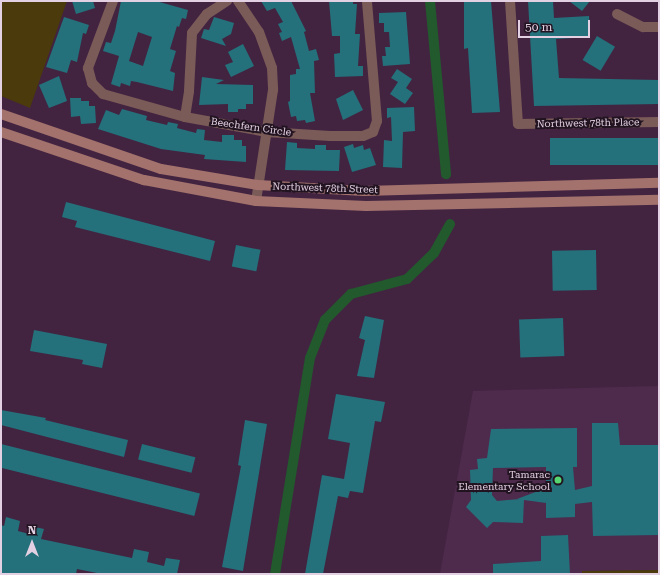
<!DOCTYPE html>
<html>
<head>
<meta charset="utf-8">
<style>
	body { margin:0 }
	#map { position:relative; width:660px; height:575px; overflow:hidden; background:#422441; font-family:"Roboto Serif",serif }
	div>[style] { position:absolute }
	.built>* { inset:0; background:#4e2a4d }
	.green>* { inset:0; background:#4b3a0c }
	.canal>* { height:10px; margin:-5px; padding:0 5px; transform-origin:5px; border-radius:5px; background:#22592d }
	.building>* { inset:0; background:#24707b; transform-origin:0 0 }
	.street>* { height:10px; margin:-5px; padding:0 5px; transform-origin:5px; border-radius:5px; background:#7a5b57 }
	.secondary>* { height:10px; margin:-5px; padding:0 5px; transform-origin:5px; border-radius:5px; background:#a3726c }
	.dots>* { width:11px; height:11px; translate:-50% -50%; box-sizing:border-box; border:2px solid #211320; border-radius:50% }
	span { translate:-50% -50%; white-space:nowrap; text-align:center; line-height:1.15; -webkit-text-stroke:4px #211320; paint-order:stroke }
	.street-label { font-size:10px; color:#e3d0e2 }
	.poi-label { font-size:10px; color:#e3d0e2 }
	.right { translate:-100% -50%; text-align:right }
	.frame { position:absolute; inset:0; border:2px solid #e3d0e2; pointer-events:none }
	.north { position:absolute; left:12px; top:523px; width:40px; height:40px; -webkit-text-stroke:3px #211320; paint-order:stroke; rotate:0deg; font-size:11px; font-weight:700; line-height:16px; text-align:center; color:#e3d0e2 }
	.north::after { content:''; display:block; margin:auto; width:14px; height:18px; background:#e3d0e2; clip-path:polygon(50% 0,100% 100%,50% 72%,0 100%) }
	.scale { position:absolute; left:518px; top:20px; width:72px; height:18px; box-sizing:border-box; border:2px solid #e3d0e2; border-top:0; padding-left:5px; font-size:12px; line-height:14px; white-space:nowrap; color:#e3d0e2; -webkit-text-stroke:3px #211320; paint-order:stroke }
</style>
</head>
<body>
<div id="map">
	<div class="built">
		<i style="clip-path:polygon(659px 386px,659px 570px,582px 571px,582px 574px,440px 574px,473px 391px)"></i>
	</div>
	<div class="green">
		<i style="clip-path:polygon(1px 1px,67px 1px,30px 108px,1px 96px)"></i>
		<i style="clip-path:polygon(659px 570px,659px 574px,582px 574px,582px 571px)"></i>
	</div>
	<div class="canal">
		<i style="left:430px;top:1px;width:174px;rotate:84.7deg"></i>
		<i style="left:275px;top:574px;width:219px;rotate:-80.8deg"></i>
		<i style="left:310px;top:358px;width:41px;rotate:-68.5deg"></i>
		<i style="left:325px;top:320px;width:37px;rotate:-45deg"></i>
		<i style="left:351px;top:294px;width:58px;rotate:-15deg"></i>
		<i style="left:407px;top:279px;width:37px;rotate:-44deg"></i>
		<i style="left:434px;top:253px;width:33px;rotate:-61deg"></i>
	</div>
	<div class="building">
		<i style="clip-path:polygon(72px 1px,93px 1px,95px 8px,76px 14px)"></i>
		<i style="clip-path:polygon(evenodd,121px 1px,156px 1px,188px 10px,186px 19px,182px 18px,179px 27px,177px 26px,170px 49px,176px 51px,170px 71px,175px 73px,173px 91px,137px 82px,131px 81px,130px 86px,121px 83px,120px 87px,111px 84px,119px 56px,103px 51px,106px 42px,111px 43px,115px 31px,121px 1px,138px 32px,152px 37px,143px 66px,129px 61px,138px 32px)"></i>
		<i style="clip-path:polygon(261px 1px,291px 1px,306px 31px,304px 32px,309px 51px,316px 49px,319px 60px,314px 61px,315px 93px,310px 93px,315px 121px,306px 123px,305px 120px,297px 121px,296px 116px,291px 117px,288px 102px,290px 101px,290px 75px,296px 74px,296px 69px,300px 69px,291px 37px,282px 41px,279px 33px,282px 32px,278px 24px,283px 22px,275px 8px,267px 11px)"></i>
		<i style="clip-path:polygon(329px 1px,353px 1px,353px 4px,357px 4px,355px 34px,360px 34px,358px 66px,363px 66px,363px 76px,335px 77px,334px 54px,340px 53px,340px 36px,332px 36px)"></i>
		<i style="clip-path:polygon(464px 1px,491px 1px,500px 112px,472px 113px,468px 48px,464px 49px)"></i>
		<i style="clip-path:polygon(528px 1px,553px 1px,554px 18px,589px 16px,590px 37px,556px 39px,559px 78px,659px 80px,659px 104px,534px 106px)"></i>
		<i style="clip-path:polygon(569px 1px,590px 1px,582px 11px)"></i>
		<i style="clip-path:polygon(406px 12px,410px 64px,383px 66px,382px 56px,386px 56px,385px 47px,390px 47px,389px 32px,384px 32px,384px 23px,379px 23px,379px 13px)"></i>
		<i style="clip-path:polygon(64px 17px,89px 25px,86px 34px,83px 33px,77px 62px,71px 60px,67px 73px,46px 67px)"></i>
		<i style="clip-path:polygon(214px 17px,234px 23px,231px 34px,222px 39px,226px 46px,201px 38px,204px 29px,209px 30px)"></i>
		<i style="left:597px;top:36px;width:21px;height:28px;rotate:31deg"></i>
		<i style="clip-path:polygon(243px 44px,254px 66px,231px 77px,225px 65px,233px 62px,228px 52px)"></i>
		<i style="clip-path:polygon(397px 69px,412px 79px,406px 88px,413px 93px,405px 104px,390px 94px,398px 82px,391px 78px)"></i>
		<i style="clip-path:polygon(59px 76px,67px 101px,49px 108px,39px 85px)"></i>
		<i style="clip-path:polygon(202px 77px,224px 80px,216px 84px,253px 85px,253px 104px,246px 104px,246px 109px,238px 109px,238px 112px,228px 112px,228px 104px,199px 105px)"></i>
		<i style="clip-path:polygon(353px 90px,363px 110px,343px 120px,336px 99px)"></i>
		<i style="clip-path:polygon(70px 98px,81px 98px,81px 101px,89px 101px,89px 106px,95px 106px,96px 123px,81px 124px,80px 116px,71px 117px)"></i>
		<i style="clip-path:polygon(414px 107px,415px 131px,403px 132px,402px 168px,383px 167px,384px 140px,392px 141px,391px 117px,387px 118px,387px 108px)"></i>
		<i style="clip-path:polygon(122px 109px,147px 116px,146px 120px,167px 125px,168px 122px,178px 124px,177px 128px,196px 133px,197px 129px,205px 130px,204px 140px,222px 142px,222px 135px,234px 135px,234px 140px,242px 140px,242px 146px,246px 146px,246px 162px,204px 159px,205px 155px,161px 149px,98px 129px,106px 110px,119px 115px)"></i>
		<i style="left:659px;top:138px;width:27px;height:109px;rotate:90deg"></i>
		<i style="clip-path:polygon(287px 142px,297px 143px,297px 148px,315px 149px,315px 145px,326px 145px,326px 150px,340px 150px,339px 171px,285px 170px)"></i>
		<i style="clip-path:polygon(353px 144px,354px 148px,363px 145px,364px 150px,370px 148px,376px 165px,352px 172px,344px 147px)"></i>
		<i style="clip-path:polygon(66px 202px,215px 241px,210px 261px,75px 227px,77px 221px,62px 217px)"></i>
		<i style="left:236px;top:245px;width:25px;height:22px;rotate:11deg"></i>
		<i style="left:596px;top:250px;width:40px;height:44px;rotate:89deg"></i>
		<i style="clip-path:polygon(365px 316px,384px 320px,374px 378px,357px 376px,365px 340px,359px 338px)"></i>
		<i style="left:563px;top:318px;width:38px;height:44px;rotate:88deg"></i>
		<i style="clip-path:polygon(34px 330px,107px 344px,102px 368px,82px 364px,83px 360px,30px 351px)"></i>
		<i style="clip-path:polygon(336px 394px,385px 402px,381px 422px,375px 421px,363px 493px,350px 491px,348px 498px,338px 496px,323px 574px,305px 574px,322px 475px,344px 479px,350px 443px,328px 439px)"></i>
		<i style="clip-path:polygon(1px 410px,46px 418px,45px 420px,128px 440px,124px 457px,1px 425px)"></i>
		<i style="clip-path:polygon(245px 420px,267px 424px,243px 571px,222px 567px,241px 466px,238px 465px)"></i>
		<i style="clip-path:polygon(evenodd,592px 423px,618px 423px,620px 445px,659px 445px,659px 535px,593px 536px,592px 502px,575px 504px,575px 517px,546px 518px,546px 503px,524px 500px,523px 523px,493px 522px,487px 528px,466px 507px,471px 500px,470px 470px,478px 469px,477px 459px,487px 458px,491px 429px,577px 428px,577px 467px,573px 467px,575px 490px,592px 486px,592px 423px,546px 467px,546px 488px,517px 499px,520px 499px,497px 501px,492px 495px,493px 468px,546px 467px)"></i>
		<i style="left:1px;top:444px;width:205px;height:23px;rotate:14deg"></i>
		<i style="left:142px;top:444px;width:55px;height:16px;rotate:14deg"></i>
		<i style="clip-path:polygon(6px 517px,20px 521px,18px 531px,33px 535px,35px 527px,44px 529px,41px 539px,132px 558px,134px 549px,149px 552px,147px 562px,164px 566px,166px 558px,180px 560px,177px 574px,102px 574px,77px 569px,76px 574px,1px 574px,1px 525px,4px 526px)"></i>
		<i style="clip-path:polygon(568px 535px,570px 574px,493px 574px,493px 564px,541px 561px,541px 536px)"></i>
	</div>
	<div class="street">
		<i style="left:113px;top:1px;width:72px;rotate:110.5deg"></i>
		<i style="left:88px;top:68px;width:16px;rotate:75deg"></i>
		<i style="left:92px;top:83px;width:16px;rotate:45deg"></i>
		<i style="left:103px;top:94px;width:85px;rotate:15.7deg"></i>
		<i style="left:185px;top:117px;width:83px;rotate:10.4deg"></i>
		<i style="left:267px;top:132px;width:63px;rotate:3.6deg"></i>
		<i style="left:330px;top:136px;width:33px"></i>
		<i style="left:363px;top:136px;width:11px;rotate:-22deg"></i>
		<i style="left:373px;top:132px;width:12px;rotate:-70deg"></i>
		<i style="left:377px;top:121px;width:120px;rotate:-94.8deg"></i>
		<i style="left:238px;top:1px;width:37px;rotate:56deg"></i>
		<i style="left:259px;top:32px;width:38px;rotate:70deg"></i>
		<i style="left:272px;top:68px;width:22px;rotate:87deg"></i>
		<i style="left:273px;top:90px;width:112px;rotate:98.7deg"></i>
		<i style="left:510px;top:1px;width:123px;rotate:86.3deg"></i>
		<i style="left:518px;top:124px;width:141px;rotate:-0.8deg"></i>
		<i style="left:617px;top:14px;width:29px;rotate:27deg"></i>
		<i style="left:643px;top:27px;width:16px"></i>
		<i style="left:185px;top:117px;width:26px;rotate:-81deg"></i>
		<i style="left:189px;top:91px;width:58px;rotate:-87deg"></i>
		<i style="left:192px;top:33px;width:24px;rotate:-52deg"></i>
		<i style="left:207px;top:14px;width:24px;rotate:-33deg"></i>
	</div>
	<div class="secondary">
		<i style="left:1px;top:114px;width:169px;rotate:19deg"></i>
		<i style="left:161px;top:169px;width:98px;rotate:9.4deg"></i>
		<i style="left:258px;top:185px;width:106px;rotate:3.2deg"></i>
		<i style="left:364px;top:191px;width:295px;rotate:-1.6deg"></i>
		<i style="left:1px;top:132px;width:151px;rotate:18.6deg"></i>
		<i style="left:144px;top:180px;width:114px;rotate:10.6deg"></i>
		<i style="left:256px;top:201px;width:110px;rotate:2.6deg"></i>
		<i style="left:366px;top:206px;width:293px;rotate:-1.2deg"></i>
	</div>
	<div class="dots">
		<i style="left:558px;top:480px;background:#56d671"></i>
	</div>
	<div class="street-label">
		<span style="left:588px;top:123px;rotate:-1deg">Northwest 78th Place</span>
		<span style="left:251px;top:127px;rotate:8deg">Beechfern Circle</span>
		<span style="left:325px;top:188px;rotate:2deg">Northwest 78th Street</span>
	</div>
	<div class="poi-label">
		<span class="right" style="left:550px;top:480px">Tamarac<br>Elementary School</span>
	</div>
	<div class="frame"></div>
	<div class="north">N</div>
	<div class="scale">50 m</div>
</div>
</body>
</html>
